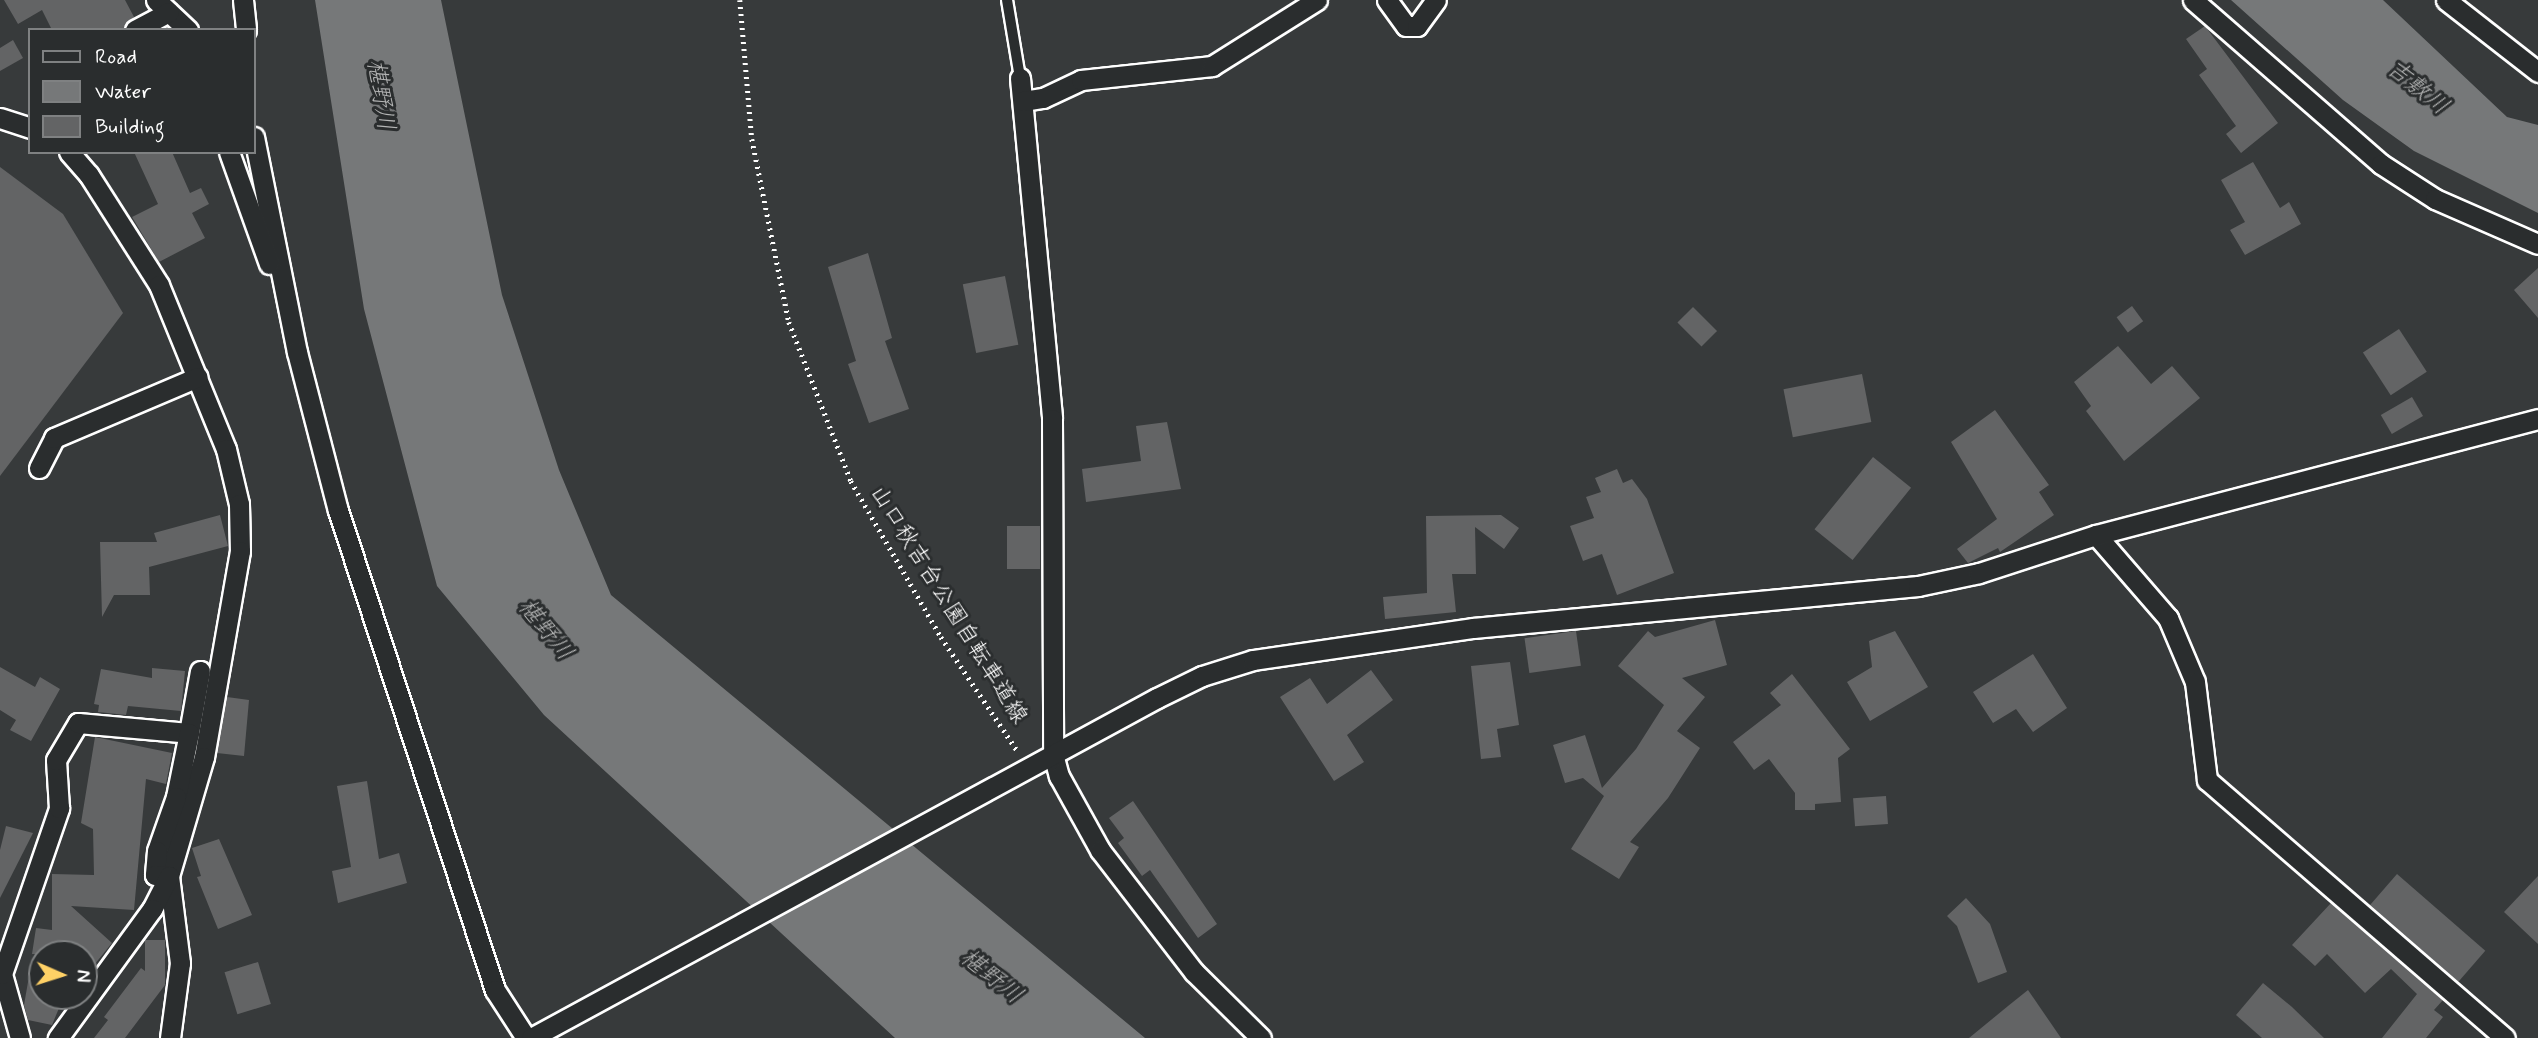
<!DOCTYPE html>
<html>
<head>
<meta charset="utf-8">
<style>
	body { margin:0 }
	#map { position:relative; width:2538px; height:1038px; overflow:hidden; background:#373a3b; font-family:Mynerve,"Klee One",sans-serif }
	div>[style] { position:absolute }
	.water>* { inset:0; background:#767879 }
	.building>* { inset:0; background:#636465; transform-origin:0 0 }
	.path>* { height:4.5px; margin-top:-2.25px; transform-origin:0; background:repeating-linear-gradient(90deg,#fff 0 2px,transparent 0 7px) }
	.roads { filter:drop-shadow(2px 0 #fff) drop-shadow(-2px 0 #fff) drop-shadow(0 2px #fff) drop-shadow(0 -2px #fff) }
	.service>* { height:10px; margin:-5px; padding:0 5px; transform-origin:5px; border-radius:5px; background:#2a2d2e }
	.minor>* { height:19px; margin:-9.5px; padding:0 9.5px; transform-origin:9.5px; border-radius:9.5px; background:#2a2d2e }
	span { translate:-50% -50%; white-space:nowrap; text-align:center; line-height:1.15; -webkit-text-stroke:6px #2a2d2e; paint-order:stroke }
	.street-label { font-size:23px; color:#fff }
	.water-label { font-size:24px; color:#b4b5b5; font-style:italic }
	.legend { position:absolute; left:28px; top:28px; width:228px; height:126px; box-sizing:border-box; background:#2a2d2e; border:2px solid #7f8182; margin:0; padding:9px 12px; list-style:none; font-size:21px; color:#fff }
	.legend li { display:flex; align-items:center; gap:14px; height:35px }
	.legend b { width:35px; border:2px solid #7f8182 }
	.north { position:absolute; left:28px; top:940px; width:70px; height:70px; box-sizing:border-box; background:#2a2d2e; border:2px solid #7f8182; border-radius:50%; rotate:93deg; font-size:19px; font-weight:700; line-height:28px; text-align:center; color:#fff }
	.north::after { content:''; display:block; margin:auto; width:24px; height:32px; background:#ffd166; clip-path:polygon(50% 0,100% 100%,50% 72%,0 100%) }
</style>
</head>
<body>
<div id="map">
	<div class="water">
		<i style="clip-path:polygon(315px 0,441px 0,502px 295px,559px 470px,611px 595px,1145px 1038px,895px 1038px,544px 715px,437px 586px,364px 309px)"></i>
		<i style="clip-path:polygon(2231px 0,2383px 0,2507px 117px,2538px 125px,2538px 213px,2414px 151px,2343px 100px)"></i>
	</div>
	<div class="building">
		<i style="clip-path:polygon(4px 0,125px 0,134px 17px,123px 30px,52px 30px,42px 10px,18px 24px)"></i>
		<i style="clip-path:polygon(2205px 26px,2278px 123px,2241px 153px,2226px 134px,2236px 126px,2199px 75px,2207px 69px,2186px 39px)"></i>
		<i style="clip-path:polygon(13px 40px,23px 58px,0 71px,0 48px)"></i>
		<i style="clip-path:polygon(134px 152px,172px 152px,190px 193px,201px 188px,209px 204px,192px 213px,205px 238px,159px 262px,132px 217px,158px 204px)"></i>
		<i style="clip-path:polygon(2253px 162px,2280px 208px,2289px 202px,2301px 224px,2245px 255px,2230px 230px,2245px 222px,2221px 180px)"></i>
		<i style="clip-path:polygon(0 167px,63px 214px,123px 313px,0 476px)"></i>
		<i style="clip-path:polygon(868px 253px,892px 338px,885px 341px,909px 409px,869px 423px,848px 364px,856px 361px,828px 267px)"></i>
		<i style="clip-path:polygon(2538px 268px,2538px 318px,2514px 290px)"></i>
		<i style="left:1005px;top:276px;width:70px;height:43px;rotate:79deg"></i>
		<i style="left:2132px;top:306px;width:19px;height:19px;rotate:54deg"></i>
		<i style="left:1693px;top:307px;width:34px;height:22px;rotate:45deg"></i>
		<i style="left:2399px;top:329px;width:51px;height:43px;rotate:57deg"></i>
		<i style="clip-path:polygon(2118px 346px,2151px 384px,2172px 366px,2200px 398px,2124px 461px,2086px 411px,2091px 406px,2074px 382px)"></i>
		<i style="left:1862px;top:374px;width:49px;height:80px;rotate:79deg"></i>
		<i style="left:2412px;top:397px;width:22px;height:36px;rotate:60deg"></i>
		<i style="clip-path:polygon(1995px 410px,2049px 485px,2039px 492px,2054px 515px,2000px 552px,1998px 548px,1968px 563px,1957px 549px,1997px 519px,1951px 442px)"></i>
		<i style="clip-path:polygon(1167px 422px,1181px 489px,1086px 502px,1082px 469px,1141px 461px,1136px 426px)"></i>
		<i style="left:1873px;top:457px;width:49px;height:93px;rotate:39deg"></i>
		<i style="clip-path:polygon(1617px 469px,1623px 483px,1632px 479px,1647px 499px,1674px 573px,1617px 595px,1602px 554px,1583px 561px,1570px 526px,1594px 518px,1586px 497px,1601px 492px,1595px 478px)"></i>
		<i style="clip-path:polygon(220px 515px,228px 546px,149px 567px,150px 595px,114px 595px,102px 617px,100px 542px,157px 542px,154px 533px)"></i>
		<i style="clip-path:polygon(1501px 515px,1519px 528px,1504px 549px,1475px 527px,1476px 574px,1452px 574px,1456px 612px,1385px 619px,1383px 597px,1427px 593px,1426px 516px)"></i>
		<i style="left:1040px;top:526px;width:43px;height:33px;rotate:90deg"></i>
		<i style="clip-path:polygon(1715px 620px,1727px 665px,1682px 678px,1705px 697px,1677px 731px,1700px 748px,1668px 798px,1630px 842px,1639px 847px,1619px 879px,1571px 849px,1604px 796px,1583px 778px,1565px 783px,1553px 745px,1585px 735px,1602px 788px,1636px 749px,1664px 705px,1618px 666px,1648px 631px,1655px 637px)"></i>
		<i style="left:1576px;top:631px;width:35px;height:52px;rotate:82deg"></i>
		<i style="clip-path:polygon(1895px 631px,1928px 687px,1870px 721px,1847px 682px,1872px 667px,1869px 641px)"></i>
		<i style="clip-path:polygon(2033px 654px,2067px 708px,2033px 732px,2016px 709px,1993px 723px,1973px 692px)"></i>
		<i style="clip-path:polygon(1510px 662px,1519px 725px,1497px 729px,1501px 757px,1481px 759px,1471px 666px)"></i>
		<i style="clip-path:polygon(0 667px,35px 687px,40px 677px,60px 689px,31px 741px,10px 730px,16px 720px,0 710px)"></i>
		<i style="clip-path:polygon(152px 668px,185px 671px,181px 711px,128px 706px,126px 715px,98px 712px,99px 705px,94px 704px,101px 669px,152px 678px)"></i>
		<i style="clip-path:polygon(1371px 670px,1393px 700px,1347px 735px,1364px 762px,1334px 781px,1280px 697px,1310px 678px,1327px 704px)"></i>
		<i style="clip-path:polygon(1792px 674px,1850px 749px,1838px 758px,1841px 802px,1815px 804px,1815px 810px,1795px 810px,1795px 793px,1769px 759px,1754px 770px,1733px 742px,1781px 705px,1770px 693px)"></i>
		<i style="clip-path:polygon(227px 697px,249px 700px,244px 756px,217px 753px)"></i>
		<i style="clip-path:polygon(95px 737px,172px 753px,166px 784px,146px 779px,134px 910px,71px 906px,112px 943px,90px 970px,84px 964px,84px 954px,32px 954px,36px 928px,52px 930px,52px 874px,94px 875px,93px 829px,81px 823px)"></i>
		<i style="clip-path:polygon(367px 781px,379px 859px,399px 853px,407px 883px,338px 903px,332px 871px,351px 867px,337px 786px)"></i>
		<i style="left:1886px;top:796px;width:28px;height:33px;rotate:86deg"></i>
		<i style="clip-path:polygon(1133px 801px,1217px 924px,1198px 938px,1150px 870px,1142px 876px,1118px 843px,1124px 838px,1109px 818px)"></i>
		<i style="clip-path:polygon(6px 826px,33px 833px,0 898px,0 850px)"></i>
		<i style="clip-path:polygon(219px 839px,252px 915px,218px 929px,197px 877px,201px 876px,192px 848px)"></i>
		<i style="left:2397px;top:874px;width:117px;height:41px;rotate:41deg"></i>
		<i style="clip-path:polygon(2538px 876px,2538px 944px,2504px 912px)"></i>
		<i style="clip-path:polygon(1966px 898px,1990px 924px,2007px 972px,1978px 983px,1957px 926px,1947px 916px)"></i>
		<i style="clip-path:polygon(2331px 903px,2443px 1000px,2434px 1010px,2443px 1017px,2426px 1038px,2382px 1038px,2417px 994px,2391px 969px,2365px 993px,2327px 954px,2315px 966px,2292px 945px)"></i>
		<i style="clip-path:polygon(145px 940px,165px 940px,165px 985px,125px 1038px,94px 1038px,108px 1020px,104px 1017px,141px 968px,145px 971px)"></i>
		<i style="clip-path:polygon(32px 959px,42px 960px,42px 996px,64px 996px,52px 1025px,28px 1020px,24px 1005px)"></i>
		<i style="left:258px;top:962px;width:44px;height:35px;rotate:73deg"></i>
		<i style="clip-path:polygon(2263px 983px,2292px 1007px,2324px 1038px,2262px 1038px,2236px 1015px)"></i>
		<i style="clip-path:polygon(2028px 990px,2061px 1038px,1969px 1038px,2008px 1006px)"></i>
	</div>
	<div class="path">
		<i style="left:740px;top:0;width:140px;rotate:85.1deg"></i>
		<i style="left:752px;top:139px;width:187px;rotate:78.6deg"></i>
		<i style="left:789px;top:322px;width:171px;rotate:68.7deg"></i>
		<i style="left:851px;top:481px;width:180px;rotate:60deg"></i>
		<i style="left:941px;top:637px;width:136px;rotate:56.1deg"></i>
	</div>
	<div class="roads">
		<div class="service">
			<i style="left:1007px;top:0;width:79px;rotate:80.5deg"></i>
		</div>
		<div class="minor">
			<i style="left:156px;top:0;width:44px;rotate:43.2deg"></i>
			<i style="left:243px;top:0;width:30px;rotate:84deg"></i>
			<i style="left:1387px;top:0;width:32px;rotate:54deg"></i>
			<i style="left:1406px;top:26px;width:11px"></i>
			<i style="left:1417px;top:26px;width:32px;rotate:-54deg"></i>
			<i style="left:2193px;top:0;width:249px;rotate:41.1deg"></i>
			<i style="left:2381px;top:164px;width:64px;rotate:32.9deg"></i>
			<i style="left:2435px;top:199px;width:112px;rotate:23.6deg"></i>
			<i style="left:2446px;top:0;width:117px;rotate:38deg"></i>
			<i style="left:135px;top:30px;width:38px;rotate:-28deg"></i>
			<i style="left:1020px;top:78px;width:342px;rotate:84.6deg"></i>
			<i style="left:1052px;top:419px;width:335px;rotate:89.8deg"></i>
			<i style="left:1053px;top:754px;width:23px;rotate:75deg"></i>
			<i style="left:1059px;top:776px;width:85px;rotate:61deg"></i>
			<i style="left:1100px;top:850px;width:154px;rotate:52.4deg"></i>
			<i style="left:1194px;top:972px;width:94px;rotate:44.6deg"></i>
			<i style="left:1023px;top:101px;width:20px;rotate:-9deg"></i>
			<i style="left:1043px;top:98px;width:42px;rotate:-25.3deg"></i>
			<i style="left:1081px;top:80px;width:132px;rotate:-6.1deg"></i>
			<i style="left:1212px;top:66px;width:124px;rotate:-32.2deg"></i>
			<i style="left:0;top:118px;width:32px;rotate:18deg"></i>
			<i style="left:254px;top:137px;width:219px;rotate:78.7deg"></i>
			<i style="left:297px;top:352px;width:163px;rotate:75.5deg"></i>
			<i style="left:338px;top:510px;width:505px;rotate:71.89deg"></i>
			<i style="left:495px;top:990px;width:57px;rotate:57.1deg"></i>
			<i style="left:69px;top:152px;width:30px;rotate:49deg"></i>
			<i style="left:89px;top:175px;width:130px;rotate:57.5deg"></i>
			<i style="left:159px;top:285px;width:177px;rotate:67.8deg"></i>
			<i style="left:226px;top:449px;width:57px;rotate:76.7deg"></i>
			<i style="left:239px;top:504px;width:47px;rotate:88.8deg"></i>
			<i style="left:240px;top:551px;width:209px;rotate:99.9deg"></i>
			<i style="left:204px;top:757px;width:124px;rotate:106.4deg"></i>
			<i style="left:169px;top:876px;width:88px;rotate:82.8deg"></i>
			<i style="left:180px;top:963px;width:76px;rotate:97.6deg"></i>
			<i style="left:229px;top:152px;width:119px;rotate:70.3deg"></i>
			<i style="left:39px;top:468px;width:34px;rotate:-63deg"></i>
			<i style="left:54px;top:438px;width:156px;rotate:-23deg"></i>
			<i style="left:2096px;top:535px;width:110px;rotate:49.1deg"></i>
			<i style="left:2168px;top:618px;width:69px;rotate:67.1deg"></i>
			<i style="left:2195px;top:682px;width:99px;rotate:83deg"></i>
			<i style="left:2207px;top:780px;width:394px;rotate:40.9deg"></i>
			<i style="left:189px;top:733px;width:63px;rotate:-79.9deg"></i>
			<i style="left:20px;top:1038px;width:66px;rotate:-105.7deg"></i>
			<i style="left:2px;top:974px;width:176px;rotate:-71deg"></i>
			<i style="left:59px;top:808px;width:48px;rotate:-93.6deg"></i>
			<i style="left:56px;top:760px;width:43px;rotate:-59.3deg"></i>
			<i style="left:78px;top:723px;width:111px;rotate:5.1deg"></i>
			<i style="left:189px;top:733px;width:65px;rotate:101.5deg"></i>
			<i style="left:176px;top:797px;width:57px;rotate:109.4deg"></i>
			<i style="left:157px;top:851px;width:24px;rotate:95deg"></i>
			<i style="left:155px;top:875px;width:14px;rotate:4deg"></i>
			<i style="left:169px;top:876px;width:37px;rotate:117deg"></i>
			<i style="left:152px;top:909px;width:160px;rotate:126.1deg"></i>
			<i style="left:531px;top:1038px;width:712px;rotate:-28.51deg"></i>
			<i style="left:1157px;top:698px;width:50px;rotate:-26.1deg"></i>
			<i style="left:1202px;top:676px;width:53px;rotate:-17.4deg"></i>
			<i style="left:1253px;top:660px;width:222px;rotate:-8.3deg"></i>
			<i style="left:1473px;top:628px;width:447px;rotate:-5.4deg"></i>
			<i style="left:1918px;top:586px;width:62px;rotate:-12deg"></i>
			<i style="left:1979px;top:573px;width:123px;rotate:-18deg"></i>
			<i style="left:2096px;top:535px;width:457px;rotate:-14.7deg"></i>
		</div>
	</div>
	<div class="street-label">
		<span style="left:948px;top:605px;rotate:58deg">山口秋吉台公園自転車道線</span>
	</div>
	<div class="water-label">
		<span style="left:2417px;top:88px;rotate:39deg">吉敷川</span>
		<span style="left:380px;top:95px;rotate:81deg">椹野川</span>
		<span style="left:545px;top:630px;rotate:51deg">椹野川</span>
		<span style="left:991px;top:977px;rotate:39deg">椹野川</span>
	</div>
	<ul class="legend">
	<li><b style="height:9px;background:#2a2d2e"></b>Road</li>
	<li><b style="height:19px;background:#767879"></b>Water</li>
	<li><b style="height:19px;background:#636465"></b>Building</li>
	</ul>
	<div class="north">N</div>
</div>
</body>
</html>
